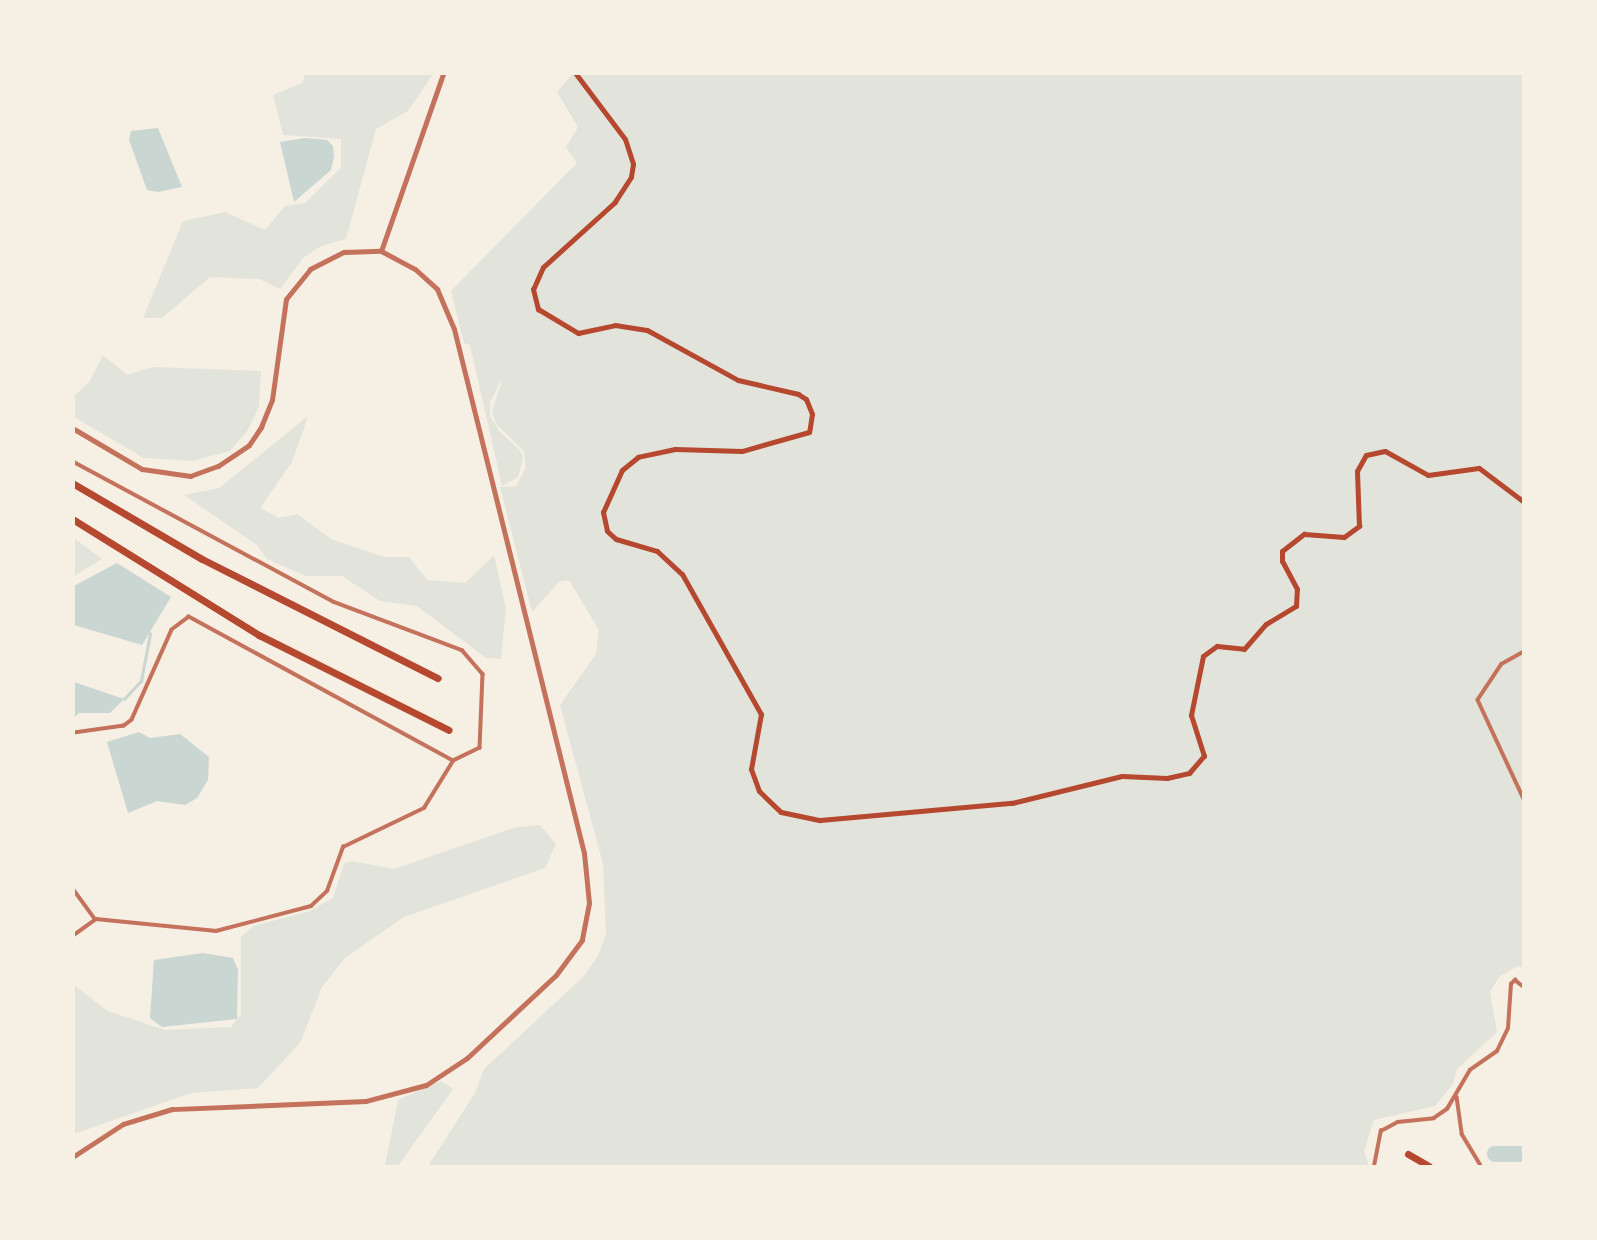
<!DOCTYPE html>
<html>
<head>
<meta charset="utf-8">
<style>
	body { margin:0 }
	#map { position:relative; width:1597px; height:1240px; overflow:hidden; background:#f6efe4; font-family:"PT Sans",sans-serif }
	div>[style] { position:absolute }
	.green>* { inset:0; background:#e2e4dc }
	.water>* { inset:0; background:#c9d6d2 }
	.stream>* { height:2.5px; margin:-1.25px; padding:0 1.25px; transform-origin:1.25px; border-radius:1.25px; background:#c9d6d2 }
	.river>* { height:16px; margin:-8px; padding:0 8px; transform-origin:8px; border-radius:8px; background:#c9d6d2 }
	.minor>* { height:3.5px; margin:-1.75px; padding:0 1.75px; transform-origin:1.75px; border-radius:1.75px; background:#c5725c }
	.tertiary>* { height:5px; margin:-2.5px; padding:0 2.5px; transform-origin:2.5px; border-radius:2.5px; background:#c5725c }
	.secondary>* { height:5px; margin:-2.5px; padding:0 2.5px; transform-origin:2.5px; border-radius:2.5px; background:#b5482f }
	.motorway>* { height:7px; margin:-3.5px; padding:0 3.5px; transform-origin:3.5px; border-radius:3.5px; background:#b5482f }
	span { translate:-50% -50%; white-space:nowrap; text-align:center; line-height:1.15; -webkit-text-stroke:5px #f6efe4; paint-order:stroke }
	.frame { position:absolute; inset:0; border:75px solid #f6efe4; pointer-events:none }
</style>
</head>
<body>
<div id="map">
	<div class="green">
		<i style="clip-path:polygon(305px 74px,433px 74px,408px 111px,376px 129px,346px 239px,321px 246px,303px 258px,280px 289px,259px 279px,210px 277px,162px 318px,143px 318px,183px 221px,225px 212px,265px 230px,285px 206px,305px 203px,341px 168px,341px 139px,283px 135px,273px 95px,302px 83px)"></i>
		<i style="clip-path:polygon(572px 74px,1523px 74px,1523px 968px,1518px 966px,1499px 977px,1490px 992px,1497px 1032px,1457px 1069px,1453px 1084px,1435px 1106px,1374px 1120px,1364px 1151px,1369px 1166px,428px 1166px,475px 1093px,484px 1069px,584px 976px,598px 956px,606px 934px,603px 864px,560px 705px,596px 654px,599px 630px,569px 580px,559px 582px,532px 612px,500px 487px,516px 486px,526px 467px,524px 451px,496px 424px,492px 411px,503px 377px,490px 402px,490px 416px,499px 431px,520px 450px,523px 458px,518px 477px,502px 486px,470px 345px,464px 343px,451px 291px,577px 163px,566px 147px,578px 127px,557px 92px)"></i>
		<i style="clip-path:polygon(103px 355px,127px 375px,152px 367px,261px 371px,259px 407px,248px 430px,230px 451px,193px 461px,144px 458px,74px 417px,74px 396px,89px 382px)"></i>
		<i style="clip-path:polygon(308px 416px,292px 462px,260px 508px,279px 518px,297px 514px,331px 539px,384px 557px,409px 557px,427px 580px,465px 583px,494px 555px,506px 608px,501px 659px,486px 658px,417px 606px,380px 601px,342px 576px,306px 576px,267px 559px,257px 545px,184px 495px,219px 488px)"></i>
		<i style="clip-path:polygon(74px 538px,102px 559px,74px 576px)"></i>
		<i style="clip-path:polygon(540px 825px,556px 844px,545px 868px,404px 917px,345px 958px,322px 987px,300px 1043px,258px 1088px,191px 1093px,74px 1134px,74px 985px,108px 1011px,165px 1030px,231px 1027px,241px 1014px,241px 937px,253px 926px,310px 911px,333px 898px,344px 864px,351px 861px,394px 869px,513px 828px)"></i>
		<i style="clip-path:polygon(441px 1081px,453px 1089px,398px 1166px,385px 1166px,398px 1100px)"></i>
	</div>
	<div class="water">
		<i style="clip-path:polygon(158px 128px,182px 187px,158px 192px,147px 190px,129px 140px,131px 131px)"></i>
		<i style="clip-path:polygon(305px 138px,327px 140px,333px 146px,334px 157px,331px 170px,294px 202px,280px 142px)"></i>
		<i style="clip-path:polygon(117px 563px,171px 597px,142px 645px,74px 625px,74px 586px)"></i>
		<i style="clip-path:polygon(74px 682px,124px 699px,110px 713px,79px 713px,74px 718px)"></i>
		<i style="clip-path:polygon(139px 732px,150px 738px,180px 734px,209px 757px,208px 780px,197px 798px,185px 805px,157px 801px,128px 813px,107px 742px)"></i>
		<i style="clip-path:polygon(203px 953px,233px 958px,238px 970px,237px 1019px,162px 1027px,150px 1018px,154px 960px)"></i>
	</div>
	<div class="stream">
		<i style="left:124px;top:699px;width:25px;rotate:-47deg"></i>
		<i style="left:141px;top:681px;width:48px;rotate:-79.2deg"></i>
	</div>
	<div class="river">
		<i style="left:1495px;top:1154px;width:29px"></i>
	</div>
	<div class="minor">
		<i style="left:74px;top:462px;width:295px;rotate:28.3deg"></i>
		<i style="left:334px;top:602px;width:137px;rotate:20.6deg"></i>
		<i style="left:462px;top:650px;width:32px;rotate:49deg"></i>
		<i style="left:483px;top:674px;width:74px;rotate:92.3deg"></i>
		<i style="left:480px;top:748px;width:30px;rotate:154deg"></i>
		<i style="left:453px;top:761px;width:301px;rotate:-151.4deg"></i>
		<i style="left:189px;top:617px;width:21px;rotate:143deg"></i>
		<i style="left:172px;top:630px;width:98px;rotate:114deg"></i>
		<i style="left:132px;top:720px;width:10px;rotate:143deg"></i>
		<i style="left:124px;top:726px;width:50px;rotate:172deg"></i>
		<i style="left:1524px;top:652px;width:25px;rotate:151deg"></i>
		<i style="left:1502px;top:664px;width:43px;rotate:123.7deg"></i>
		<i style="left:1478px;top:700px;width:109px;rotate:65.1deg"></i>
		<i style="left:74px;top:890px;width:36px;rotate:54deg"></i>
		<i style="left:74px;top:935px;width:27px;rotate:-36deg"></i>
		<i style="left:96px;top:919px;width:121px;rotate:5.7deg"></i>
		<i style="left:216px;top:931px;width:98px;rotate:-14.7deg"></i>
		<i style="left:311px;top:906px;width:22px;rotate:-43deg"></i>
		<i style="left:327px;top:891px;width:47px;rotate:-70deg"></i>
		<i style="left:343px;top:847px;width:90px;rotate:-25.7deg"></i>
		<i style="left:424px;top:808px;width:55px;rotate:-58.3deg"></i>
		<i style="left:1457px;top:1097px;width:37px;rotate:82deg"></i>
		<i style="left:1462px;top:1134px;width:37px;rotate:59deg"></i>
		<i style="left:1374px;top:1166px;width:36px;rotate:-79deg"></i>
		<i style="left:1381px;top:1131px;width:19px;rotate:-28deg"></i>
		<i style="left:1398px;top:1122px;width:36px;rotate:-6deg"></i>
		<i style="left:1434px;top:1118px;width:16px;rotate:-35deg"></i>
		<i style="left:1447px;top:1109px;width:45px;rotate:-59.5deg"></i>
		<i style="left:1470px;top:1070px;width:33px;rotate:-35deg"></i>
		<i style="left:1497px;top:1051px;width:25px;rotate:-64deg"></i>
		<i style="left:1508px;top:1028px;width:44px;rotate:-86.1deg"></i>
		<i style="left:1511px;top:984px;width:6px;rotate:-45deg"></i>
		<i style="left:1515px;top:980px;width:11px;rotate:38deg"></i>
	</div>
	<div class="tertiary">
		<i style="left:381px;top:251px;width:188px;rotate:-70.7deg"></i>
		<i style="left:74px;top:429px;width:79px;rotate:30.5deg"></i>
		<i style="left:142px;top:469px;width:49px;rotate:8.3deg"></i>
		<i style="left:190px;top:476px;width:30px;rotate:-20deg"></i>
		<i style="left:218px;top:466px;width:37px;rotate:-34deg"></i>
		<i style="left:249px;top:445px;width:22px;rotate:-56deg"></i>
		<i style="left:261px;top:427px;width:29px;rotate:-68deg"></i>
		<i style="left:272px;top:400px;width:102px;rotate:-82.1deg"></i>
		<i style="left:286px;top:299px;width:38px;rotate:-51deg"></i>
		<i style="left:310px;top:269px;width:38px;rotate:-27deg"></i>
		<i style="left:344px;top:252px;width:37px;rotate:-2deg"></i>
		<i style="left:381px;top:251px;width:38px;rotate:28deg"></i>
		<i style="left:415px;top:269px;width:30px;rotate:42deg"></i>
		<i style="left:437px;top:289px;width:43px;rotate:67deg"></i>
		<i style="left:454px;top:329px;width:540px;rotate:76.07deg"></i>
		<i style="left:584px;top:853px;width:50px;rotate:84.3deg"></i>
		<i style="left:589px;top:903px;width:38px;rotate:101deg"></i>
		<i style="left:582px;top:940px;width:44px;rotate:126.6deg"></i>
		<i style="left:556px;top:975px;width:122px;rotate:137deg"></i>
		<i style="left:467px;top:1058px;width:49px;rotate:146.6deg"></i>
		<i style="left:426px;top:1085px;width:62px;rotate:165.1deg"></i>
		<i style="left:366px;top:1101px;width:194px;rotate:177.6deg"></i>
		<i style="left:172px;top:1109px;width:51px;rotate:163deg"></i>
		<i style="left:123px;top:1124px;width:59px;rotate:146.9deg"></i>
	</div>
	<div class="secondary">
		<i style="left:576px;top:74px;width:81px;rotate:53deg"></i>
		<i style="left:625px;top:139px;width:26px;rotate:72deg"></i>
		<i style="left:633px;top:164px;width:13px;rotate:99deg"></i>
		<i style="left:631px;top:177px;width:30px;rotate:123deg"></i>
		<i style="left:615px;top:202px;width:97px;rotate:137.9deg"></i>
		<i style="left:543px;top:267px;width:24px;rotate:114deg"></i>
		<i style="left:533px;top:289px;width:21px;rotate:76deg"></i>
		<i style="left:538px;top:309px;width:47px;rotate:31deg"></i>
		<i style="left:578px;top:333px;width:38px;rotate:-12deg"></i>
		<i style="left:615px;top:325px;width:32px;rotate:9deg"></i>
		<i style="left:647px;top:330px;width:104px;rotate:28.8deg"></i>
		<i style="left:738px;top:380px;width:62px;rotate:13.1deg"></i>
		<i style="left:798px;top:394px;width:9px;rotate:32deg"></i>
		<i style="left:806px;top:399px;width:16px;rotate:68deg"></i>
		<i style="left:812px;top:414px;width:18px;rotate:99deg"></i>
		<i style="left:809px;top:432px;width:70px;rotate:164.2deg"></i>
		<i style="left:742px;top:451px;width:67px;rotate:-178.3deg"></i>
		<i style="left:675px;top:449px;width:38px;rotate:168deg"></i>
		<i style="left:638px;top:457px;width:21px;rotate:141deg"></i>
		<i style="left:622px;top:470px;width:46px;rotate:114.3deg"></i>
		<i style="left:603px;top:512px;width:19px;rotate:78deg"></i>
		<i style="left:607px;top:531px;width:12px;rotate:42deg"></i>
		<i style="left:616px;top:539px;width:43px;rotate:16.3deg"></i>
		<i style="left:657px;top:551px;width:34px;rotate:43deg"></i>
		<i style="left:682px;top:574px;width:161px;rotate:60.6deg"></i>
		<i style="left:761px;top:714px;width:56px;rotate:100.3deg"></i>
		<i style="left:751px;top:769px;width:23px;rotate:70deg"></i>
		<i style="left:759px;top:791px;width:30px;rotate:44deg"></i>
		<i style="left:781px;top:812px;width:40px;rotate:12deg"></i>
		<i style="left:820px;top:820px;width:193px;rotate:-5.1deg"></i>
		<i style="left:1012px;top:803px;width:113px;rotate:-13.8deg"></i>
		<i style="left:1122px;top:776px;width:45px;rotate:2.5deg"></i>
		<i style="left:1167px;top:778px;width:23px;rotate:-13deg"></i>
		<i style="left:1189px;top:773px;width:23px;rotate:-49deg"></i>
		<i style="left:1204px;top:756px;width:43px;rotate:-107.6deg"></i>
		<i style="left:1191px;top:715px;width:60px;rotate:-78.5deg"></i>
		<i style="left:1203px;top:656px;width:17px;rotate:-36deg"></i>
		<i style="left:1217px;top:646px;width:27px;rotate:6deg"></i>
		<i style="left:1244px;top:649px;width:33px;rotate:-49deg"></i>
		<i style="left:1266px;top:624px;width:35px;rotate:-31deg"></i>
		<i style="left:1296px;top:606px;width:17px;rotate:-87deg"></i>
		<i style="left:1297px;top:589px;width:32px;rotate:-118deg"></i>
		<i style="left:1282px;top:561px;width:10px;rotate:-90deg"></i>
		<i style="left:1282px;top:551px;width:28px;rotate:-38deg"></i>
		<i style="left:1304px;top:534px;width:40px;rotate:4.3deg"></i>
		<i style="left:1344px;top:537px;width:19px;rotate:-36deg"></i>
		<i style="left:1359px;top:526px;width:55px;rotate:-92.1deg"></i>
		<i style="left:1357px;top:471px;width:18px;rotate:-61deg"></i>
		<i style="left:1366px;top:455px;width:19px;rotate:-12deg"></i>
		<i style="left:1385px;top:451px;width:49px;rotate:29.2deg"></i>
		<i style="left:1428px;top:475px;width:51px;rotate:-7.8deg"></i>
		<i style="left:1479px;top:468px;width:56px;rotate:37.1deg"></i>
	</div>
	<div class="motorway">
		<i style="left:74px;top:484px;width:148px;rotate:30.4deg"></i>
		<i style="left:202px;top:559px;width:264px;rotate:26.8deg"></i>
		<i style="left:74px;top:520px;width:218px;rotate:31.9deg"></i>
		<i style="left:259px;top:635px;width:212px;rotate:26.6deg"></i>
		<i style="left:1408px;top:1154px;width:24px;rotate:30deg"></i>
	</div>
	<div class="frame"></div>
</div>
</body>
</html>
